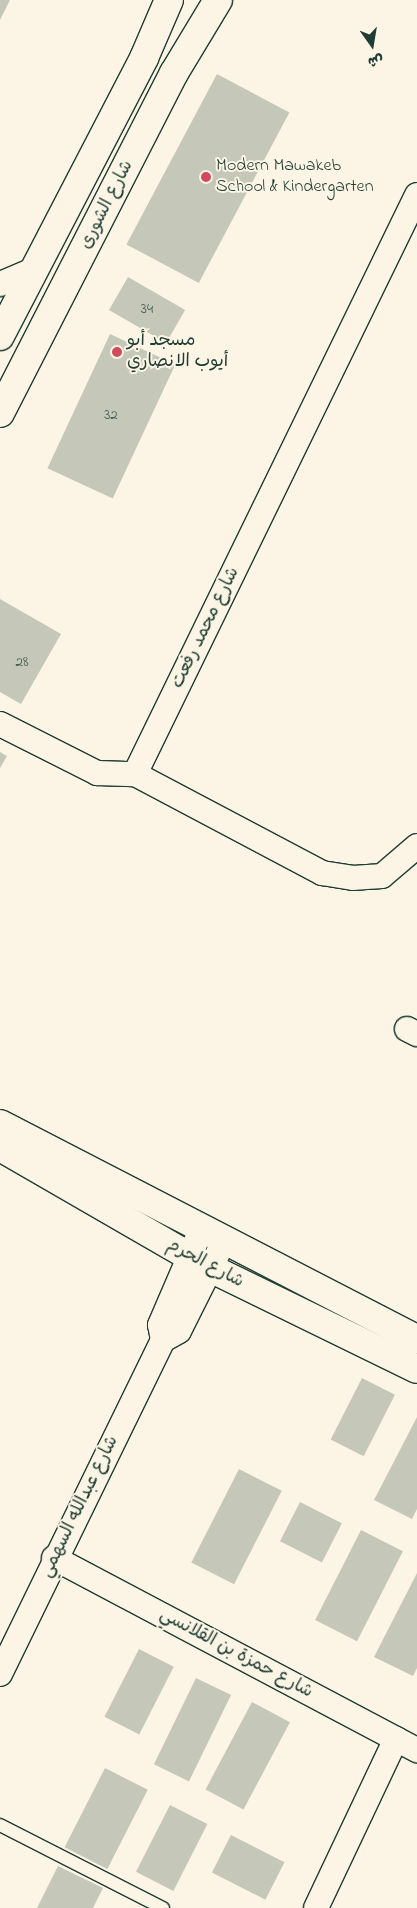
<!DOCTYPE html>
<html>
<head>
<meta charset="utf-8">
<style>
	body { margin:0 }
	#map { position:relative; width:417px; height:1908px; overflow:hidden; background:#fcf5e5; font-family:"Indie Flower","Playpen Sans Arabic",sans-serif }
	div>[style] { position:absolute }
	.building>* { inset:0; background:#c5c7b9; transform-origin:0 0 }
	.roads { filter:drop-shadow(1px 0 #1f3d34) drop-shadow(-1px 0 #1f3d34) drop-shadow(0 1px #1f3d34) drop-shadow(0 -1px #1f3d34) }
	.lane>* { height:12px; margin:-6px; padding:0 6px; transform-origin:6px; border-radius:6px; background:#fcf5e5 }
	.street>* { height:24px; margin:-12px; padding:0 12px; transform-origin:12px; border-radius:12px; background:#fcf5e5 }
	.secondary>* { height:28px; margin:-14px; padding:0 14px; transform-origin:14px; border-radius:14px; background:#fcf5e5 }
	.primary>* { height:28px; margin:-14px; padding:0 14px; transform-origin:14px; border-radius:14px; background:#fcf5e5 }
	.dots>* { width:14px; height:14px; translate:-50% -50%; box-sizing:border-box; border:2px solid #fcf5e5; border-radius:50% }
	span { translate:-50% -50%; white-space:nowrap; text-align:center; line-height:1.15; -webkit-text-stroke:4px #fcf5e5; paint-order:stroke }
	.number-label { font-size:15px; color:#486055 }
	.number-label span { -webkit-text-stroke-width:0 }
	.poi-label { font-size:18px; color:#1f3d34 }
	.left { translate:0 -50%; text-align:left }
	.street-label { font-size:18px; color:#1f3d34 }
	.north { position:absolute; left:347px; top:20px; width:50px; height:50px; -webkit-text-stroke:4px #fcf5e5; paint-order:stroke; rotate:167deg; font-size:14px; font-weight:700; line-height:20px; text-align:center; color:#1f3d34 }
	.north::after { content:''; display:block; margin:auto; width:18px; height:22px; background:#1f3d34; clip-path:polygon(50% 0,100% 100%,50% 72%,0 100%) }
</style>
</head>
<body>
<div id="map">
	<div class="building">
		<i style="clip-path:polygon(0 0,10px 0,0 20px)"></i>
		<i style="left:217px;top:74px;width:82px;height:193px;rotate:28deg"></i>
		<i style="left:128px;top:277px;width:66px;height:38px;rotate:30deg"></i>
		<i style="left:110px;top:334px;width:72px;height:148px;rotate:25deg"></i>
		<i style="clip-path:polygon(0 599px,61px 634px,21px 704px,0 692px)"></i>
		<i style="clip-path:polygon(0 752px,7px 756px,0 768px)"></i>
		<i style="left:362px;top:1378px;width:37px;height:69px;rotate:27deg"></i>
		<i style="clip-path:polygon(417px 1417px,417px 1509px,412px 1519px,374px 1500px)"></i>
		<i style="left:239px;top:1469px;width:48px;height:105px;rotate:27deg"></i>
		<i style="left:300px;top:1502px;width:47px;height:44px;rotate:27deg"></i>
		<i style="left:361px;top:1530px;width:47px;height:101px;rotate:27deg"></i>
		<i style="clip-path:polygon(417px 1573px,417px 1668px,413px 1676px,374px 1657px)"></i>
		<i style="left:139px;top:1649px;width:39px;height:76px;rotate:27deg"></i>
		<i style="left:196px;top:1678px;width:39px;height:96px;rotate:26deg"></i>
		<i style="left:252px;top:1702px;width:43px;height:99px;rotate:28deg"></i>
		<i style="left:105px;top:1768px;width:48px;height:89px;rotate:27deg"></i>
		<i style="left:170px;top:1805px;width:42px;height:75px;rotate:27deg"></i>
		<i style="left:231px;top:1835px;width:60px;height:42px;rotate:27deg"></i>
		<i style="clip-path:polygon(58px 1866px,103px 1888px,93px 1908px,37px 1908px)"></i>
	</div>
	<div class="roads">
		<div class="lane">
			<i style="left:0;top:1825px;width:183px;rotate:27deg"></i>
		</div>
		<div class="street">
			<i style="left:0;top:284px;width:36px;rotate:-23deg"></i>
			<i style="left:0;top:724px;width:109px;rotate:26.8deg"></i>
			<i style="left:97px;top:773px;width:38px;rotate:2deg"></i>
			<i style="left:135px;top:774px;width:644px;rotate:-64.03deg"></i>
			<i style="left:135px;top:774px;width:212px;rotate:27.9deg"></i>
			<i style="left:322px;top:873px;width:31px;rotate:9deg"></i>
			<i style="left:353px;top:878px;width:29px;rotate:-4deg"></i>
			<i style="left:382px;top:876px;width:46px;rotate:-40.6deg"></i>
			<i style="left:407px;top:1029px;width:11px;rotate:27deg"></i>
			<i style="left:163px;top:1340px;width:15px;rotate:-101deg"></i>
			<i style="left:160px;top:1325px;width:103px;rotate:-66.7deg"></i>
			<i style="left:54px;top:1558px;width:411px;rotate:27.9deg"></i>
			<i style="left:0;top:1674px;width:372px;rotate:-64deg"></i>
			<i style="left:163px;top:1340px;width:18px;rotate:-29deg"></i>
			<i style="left:179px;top:1331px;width:101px;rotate:-63.4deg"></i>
			<i style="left:316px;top:1908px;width:187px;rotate:-64.7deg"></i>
		</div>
		<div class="secondary">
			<i style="left:0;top:1124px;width:469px;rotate:27.3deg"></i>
			<i style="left:0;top:1147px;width:242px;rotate:30deg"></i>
			<i style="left:210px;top:1268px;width:230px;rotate:26deg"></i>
		</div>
		<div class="primary">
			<i style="left:0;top:336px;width:313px;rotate:-62.6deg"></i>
			<i style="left:144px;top:58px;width:63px;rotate:-66.7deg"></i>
			<i style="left:0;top:413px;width:382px;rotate:-62.9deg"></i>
			<i style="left:174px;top:73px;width:85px;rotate:-58.9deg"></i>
		</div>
	</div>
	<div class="dots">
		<i style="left:206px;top:177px;background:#d1495b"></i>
		<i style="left:117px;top:352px;background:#d1495b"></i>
	</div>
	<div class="number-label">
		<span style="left:147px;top:310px">34</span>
		<span style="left:111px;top:416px">32</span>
		<span style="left:22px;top:663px">28</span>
	</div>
	<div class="poi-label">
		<span class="left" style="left:216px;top:177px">Modern Mawakeb<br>School &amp; Kindergarten</span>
		<span class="left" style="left:127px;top:352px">مسجد أبو<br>أيوب الانصاري</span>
	</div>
	<div class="street-label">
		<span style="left:107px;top:205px;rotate:-63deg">شارع الشورى</span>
		<span style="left:206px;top:628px;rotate:-64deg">شارع محمد رفعت</span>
		<span style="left:205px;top:1264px;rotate:28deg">شارع الحرم</span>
		<span style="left:80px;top:1507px;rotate:-64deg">شارع عبدالله السهمي</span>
		<span style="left:236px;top:1654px;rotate:28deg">شارع حمزة بن القلانسي</span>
	</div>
	<div class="north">ش</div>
</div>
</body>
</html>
